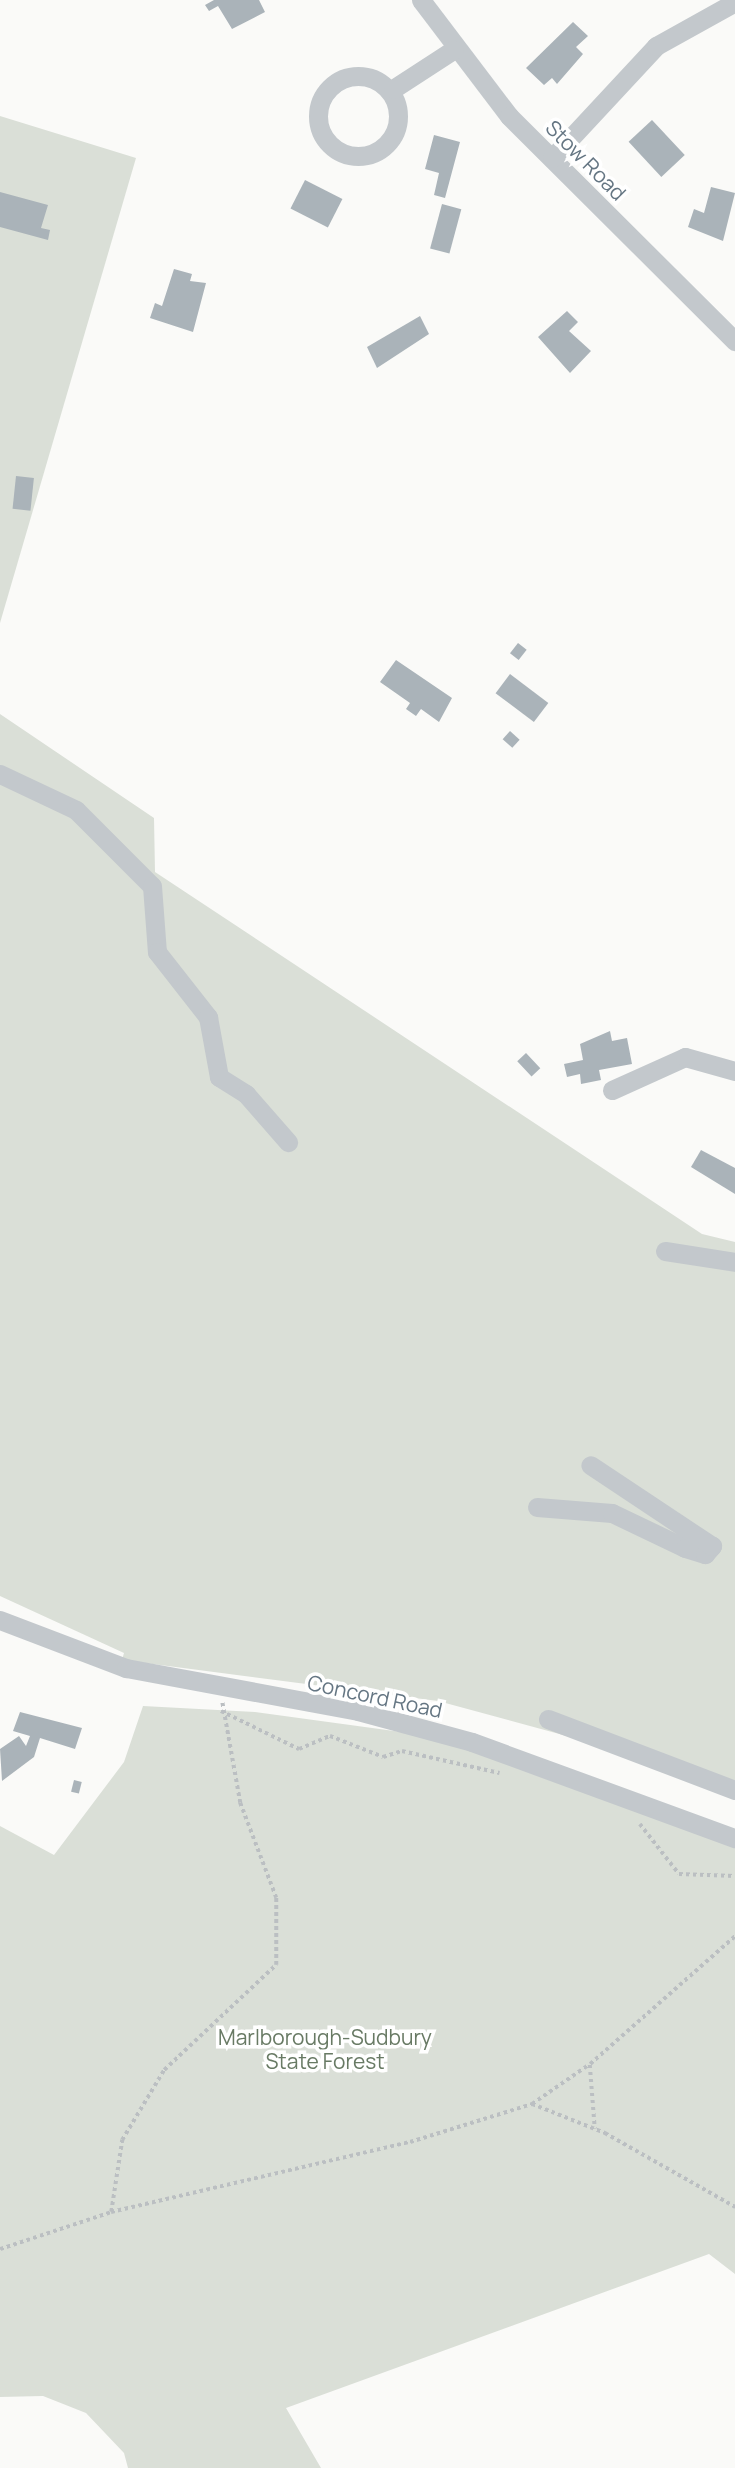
<!DOCTYPE html>
<html>
<head>
<meta charset="utf-8">
<style>
	body { margin:0 }
	#map { position:relative; width:735px; height:2468px; overflow:hidden; background:#fafaf8; font-family:Manrope,sans-serif }
	div>[style] { position:absolute }
	.green>* { inset:0; background:#dadfd7 }
	.building>* { inset:0; background:#aab3b9; transform-origin:0 0 }
	.path>* { height:3.5px; margin-top:-1.75px; transform-origin:0; background:repeating-linear-gradient(90deg,#bbbfc2 0 3.5px,transparent 0 7px) }
	.minor>* { height:19px; margin:-9.5px; padding:0 9.5px; transform-origin:9.5px; border-radius:9.5px; background:#c3c8cc }
	.minor>.ring { margin:-9.5px; padding:0; box-sizing:content-box; background:none; border:19px solid #c3c8cc; border-radius:50% }
	span { translate:-50% -50%; white-space:nowrap; text-align:center; line-height:1.15; -webkit-text-stroke:7px #fff; paint-order:stroke }
	.street-label { font-size:21px; color:#657683 }
	.park-label { font-size:21px; color:#687a64 }
</style>
</head>
<body>
<div id="map">
	<div class="green">
		<i style="clip-path:polygon(0 116px,136px 158px,0 623px)"></i>
		<i style="clip-path:polygon(0 714px,154px 818px,155px 872px,702px 1234px,735px 1242px,735px 1798px,585px 1741px,438px 1701px,122px 1660px,124px 1653px,0 1596px)"></i>
		<i style="clip-path:polygon(143px 1706px,255px 1712px,438px 1737px,735px 1845px,735px 2274px,709px 2254px,286px 2408px,321px 2468px,128px 2468px,124px 2453px,86px 2413px,43px 2396px,0 2397px,0 1826px,54px 1855px,124px 1762px)"></i>
	</div>
	<div class="building">
		<i style="clip-path:polygon(214px 0,259px 0,265px 12px,232px 29px,218px 6px,209px 11px,205px 5px)"></i>
		<i style="clip-path:polygon(573px 22px,588px 36px,576px 47px,583px 54px,557px 84px,552px 78px,544px 85px,526px 68px)"></i>
		<i style="left:652px;top:120px;width:48px;height:32px;rotate:47deg"></i>
		<i style="clip-path:polygon(434px 135px,460px 142px,445px 198px,434px 195px,439px 173px,425px 169px)"></i>
		<i style="left:305px;top:180px;width:42px;height:32px;rotate:27deg"></i>
		<i style="clip-path:polygon(711px 187px,735px 193px,723px 241px,688px 227px,694px 209px,704px 213px)"></i>
		<i style="clip-path:polygon(0 192px,48px 205px,41px 228px,50px 230px,48px 240px,0 227px)"></i>
		<i style="left:442px;top:204px;width:20px;height:46px;rotate:15deg"></i>
		<i style="clip-path:polygon(174px 269px,192px 274px,190px 281px,206px 283px,193px 332px,150px 318px,155px 303px,162px 306px)"></i>
		<i style="clip-path:polygon(567px 311px,578px 322px,569px 331px,591px 351px,570px 373px,538px 337px)"></i>
		<i style="clip-path:polygon(420px 316px,429px 334px,377px 368px,367px 347px)"></i>
		<i style="left:16px;top:476px;width:18px;height:33px;rotate:6deg"></i>
		<i style="left:518px;top:643px;width:11px;height:13px;rotate:38deg"></i>
		<i style="clip-path:polygon(396px 660px,452px 698px,439px 722px,421px 709px,416px 716px,406px 709px,410px 703px,380px 682px)"></i>
		<i style="left:510px;top:674px;width:48px;height:24px;rotate:37deg"></i>
		<i style="left:510px;top:731px;width:13px;height:11px;rotate:42deg"></i>
		<i style="clip-path:polygon(610px 1031px,612px 1041px,627px 1038px,632px 1064px,599px 1070px,601px 1080px,581px 1084px,580px 1074px,567px 1077px,564px 1064px,583px 1060px,580px 1044px)"></i>
		<i style="left:526px;top:1053px;width:21px;height:12px;rotate:47deg"></i>
		<i style="clip-path:polygon(701px 1150px,735px 1168px,735px 1194px,691px 1167px)"></i>
		<i style="clip-path:polygon(20px 1712px,82px 1728px,75px 1749px,40px 1738px,34px 1757px,2px 1781px,0 1749px,19px 1736px,26px 1746px,30px 1736px,13px 1731px)"></i>
		<i style="left:74px;top:1780px;width:8px;height:12px;rotate:14deg"></i>
	</div>
	<div class="path">
		<i style="left:221px;top:1711px;width:87px;rotate:26deg"></i>
		<i style="left:299px;top:1749px;width:34px;rotate:-23deg"></i>
		<i style="left:330px;top:1736px;width:57px;rotate:21.6deg"></i>
		<i style="left:383px;top:1757px;width:20px;rotate:-18deg"></i>
		<i style="left:402px;top:1751px;width:100px;rotate:12.7deg"></i>
		<i style="left:640px;top:1824px;width:63px;rotate:52deg"></i>
		<i style="left:679px;top:1874px;width:56px;rotate:2deg"></i>
		<i style="left:590px;top:2065px;width:64px;rotate:85.5deg"></i>
		<i style="left:532px;top:2104px;width:70px;rotate:-34.6deg"></i>
		<i style="left:590px;top:2064px;width:193px;rotate:-41.4deg"></i>
		<i style="left:111px;top:2212px;width:73px;rotate:-81.3deg"></i>
		<i style="left:122px;top:2140px;width:82px;rotate:-59deg"></i>
		<i style="left:164px;top:2070px;width:154px;rotate:-43.2deg"></i>
		<i style="left:276px;top:1965px;width:67px;rotate:-90deg"></i>
		<i style="left:276px;top:1898px;width:102px;rotate:-110.8deg"></i>
		<i style="left:240px;top:1803px;width:103px;rotate:-100.1deg"></i>
		<i style="left:0;top:2249px;width:117px;rotate:-18.4deg"></i>
		<i style="left:111px;top:2212px;width:307px;rotate:-13.2deg"></i>
		<i style="left:410px;top:2142px;width:128px;rotate:-17.3deg"></i>
		<i style="left:532px;top:2104px;width:79px;rotate:21.7deg"></i>
		<i style="left:605px;top:2133px;width:150px;rotate:29.6deg"></i>
	</div>
	<div class="minor">
		<i style="left:421px;top:0;width:146px;rotate:52.8deg"></i>
		<i style="left:509px;top:116px;width:319px;rotate:44.9deg"></i>
		<i class="ring" style="left:318px;top:76px;width:61px;height:61px"></i>
		<i style="left:393px;top:89px;width:72px;rotate:-33deg"></i>
		<i style="left:552px;top:158px;width:153px;rotate:-47.1deg"></i>
		<i style="left:656px;top:46px;width:90px;rotate:-29.1deg"></i>
		<i style="left:0;top:774px;width:84px;rotate:25.3deg"></i>
		<i style="left:76px;top:810px;width:107px;rotate:45deg"></i>
		<i style="left:152px;top:886px;width:66px;rotate:85.7deg"></i>
		<i style="left:157px;top:952px;width:83px;rotate:51.9deg"></i>
		<i style="left:208px;top:1017px;width:61px;rotate:79.6deg"></i>
		<i style="left:219px;top:1077px;width:32px;rotate:32deg"></i>
		<i style="left:246px;top:1094px;width:64px;rotate:48.8deg"></i>
		<i style="left:612px;top:1090px;width:80px;rotate:-24.3deg"></i>
		<i style="left:685px;top:1057px;width:52px;rotate:15.6deg"></i>
		<i style="left:665px;top:1251px;width:71px;rotate:8.9deg"></i>
		<i style="left:537px;top:1507px;width:75px;rotate:4.6deg"></i>
		<i style="left:612px;top:1513px;width:81px;rotate:25.6deg"></i>
		<i style="left:685px;top:1548px;width:21px;rotate:17deg"></i>
		<i style="left:705px;top:1554px;width:11px;rotate:-49deg"></i>
		<i style="left:712px;top:1546px;width:146px;rotate:-146.4deg"></i>
		<i style="left:0;top:1620px;width:135px;rotate:20.9deg"></i>
		<i style="left:126px;top:1668px;width:236px;rotate:10.5deg"></i>
		<i style="left:358px;top:1711px;width:118px;rotate:15.2deg"></i>
		<i style="left:472px;top:1742px;width:280px;rotate:20.1deg"></i>
		<i style="left:548px;top:1719px;width:200px;rotate:20.8deg"></i>
	</div>
	<div class="street-label">
		<span style="left:586px;top:160px;rotate:45deg">Stow Road</span>
		<span style="left:375px;top:1696px;rotate:12deg">Concord Road</span>
	</div>
	<div class="park-label">
		<span style="left:325px;top:2049px">Marlborough-Sudbury<br>State Forest</span>
	</div>
</div>
</body>
</html>
